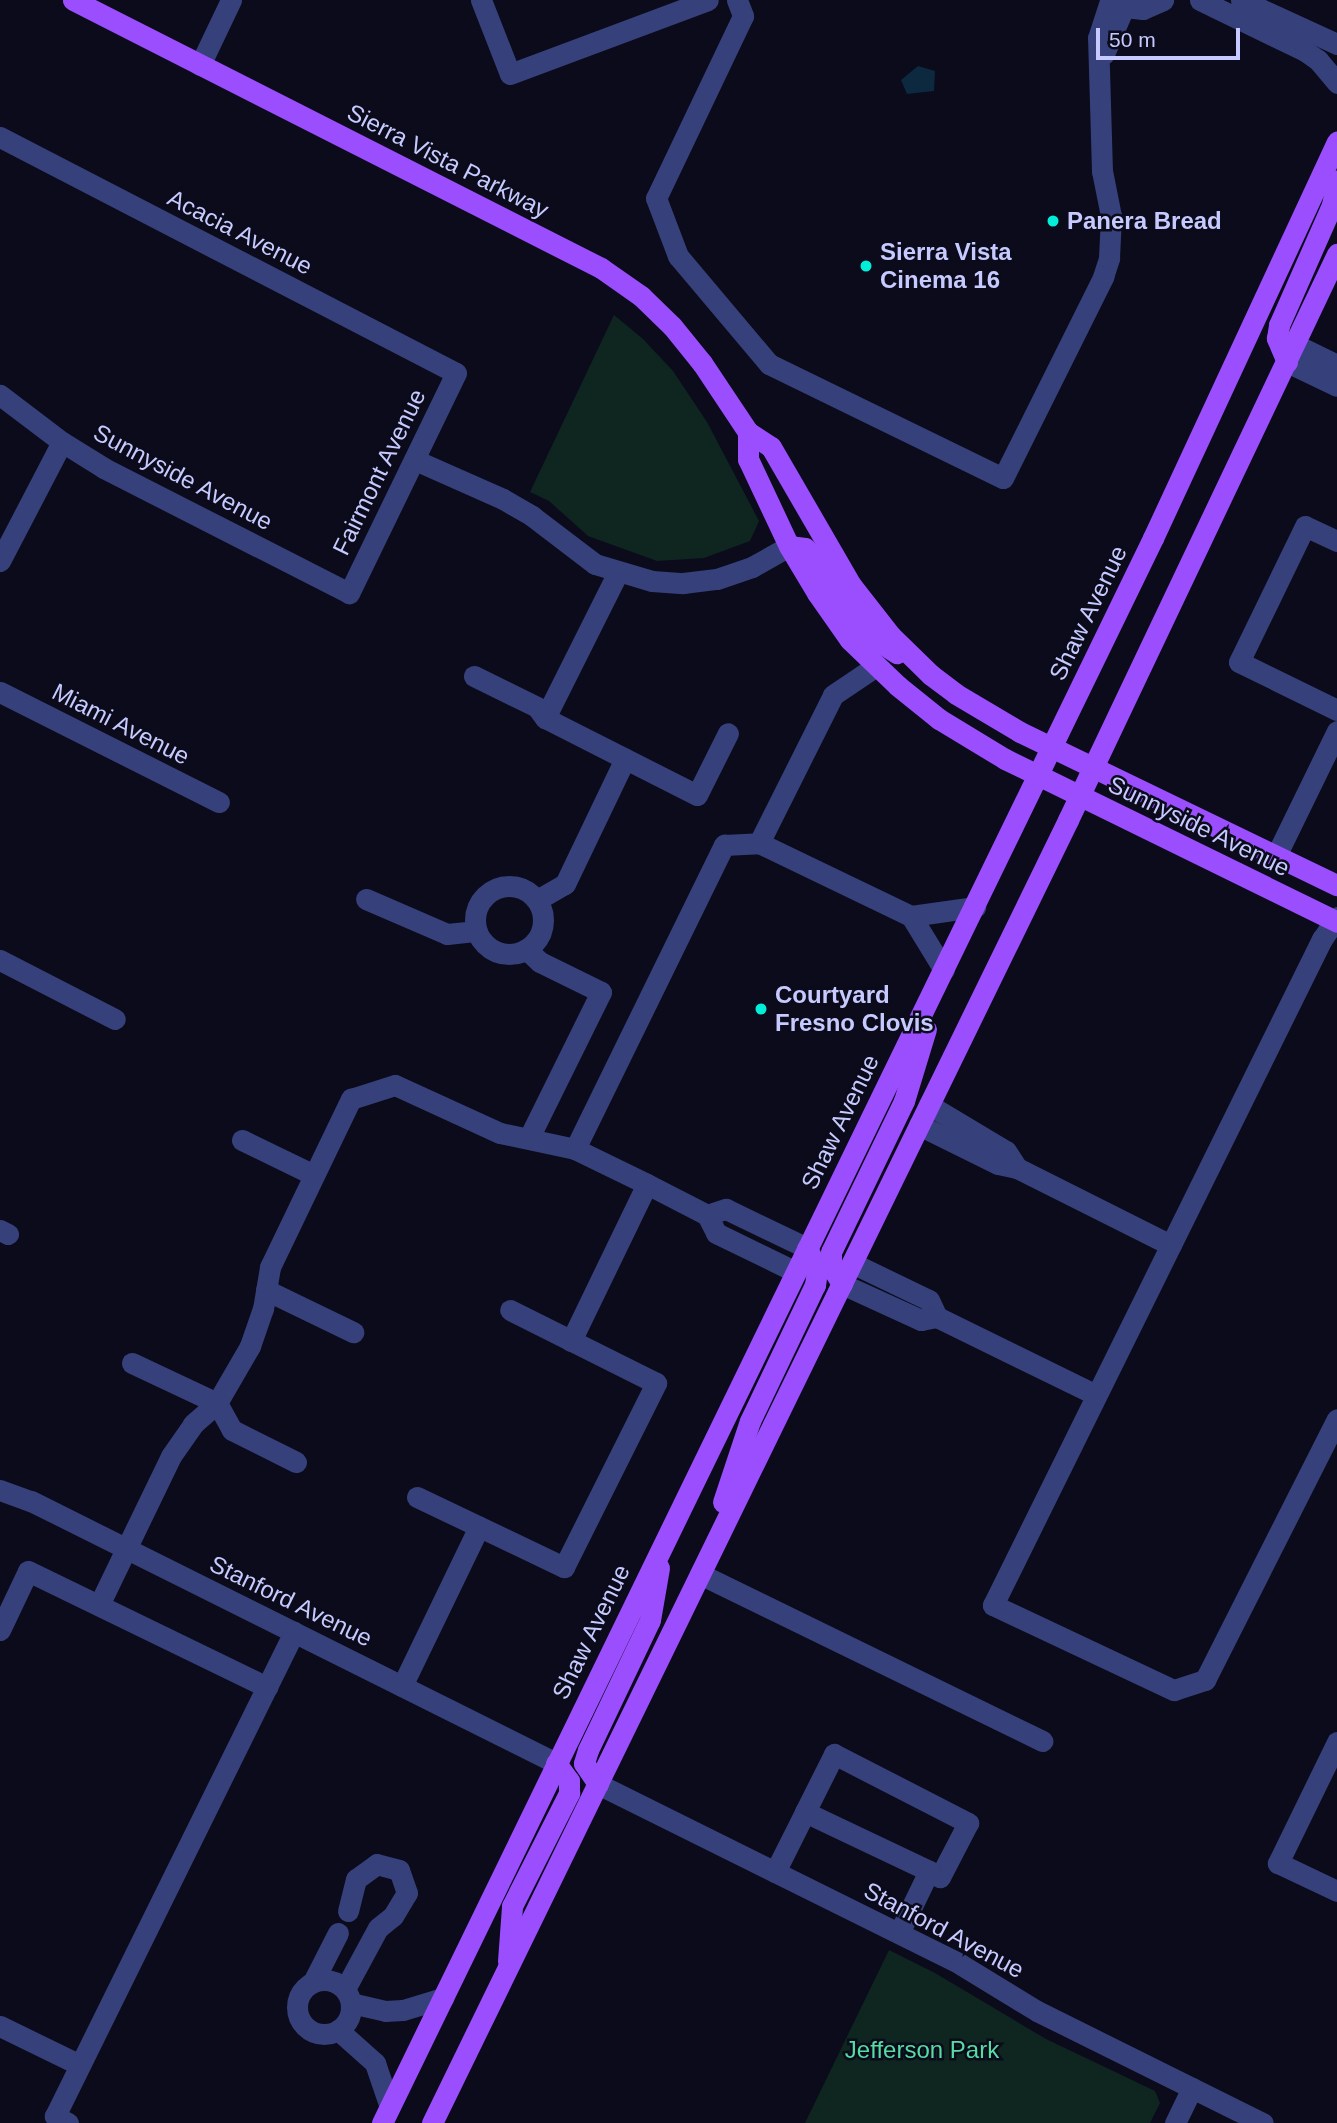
<!DOCTYPE html>
<html>
<head>
<meta charset="utf-8">
<style>
	body { margin:0 }
	#map { position:relative; width:1337px; height:2123px; overflow:hidden; background:#0b0b1b; font-family:Helvetica,sans-serif }
	div>[style] { position:absolute }
	.green>* { inset:0; background:#0e2520 }
	.water>* { inset:0; background:#0c293f }
	.minor>* { height:21px; margin:-10.5px; padding:0 10.5px; transform-origin:10.5px; border-radius:10.5px; background:#36407a }
	.minor>.ring { margin:-10.5px; padding:0; box-sizing:content-box; background:none; border:21px solid #36407a; border-radius:50% }
	.major>* { height:21px; margin:-10.5px; padding:0 10.5px; transform-origin:10.5px; border-radius:10.5px; background:#9b4efd }
	.dots>* { width:19px; height:19px; translate:-50% -50%; box-sizing:border-box; border:4px solid #0b0b1b; border-radius:50% }
	span { translate:-50% -50%; white-space:nowrap; text-align:center; line-height:1.15; -webkit-text-stroke:5px #0b0b1b; paint-order:stroke }
	.street-label { font-size:24px; color:#c6caff }
	.poi-label { font-size:24px; color:#c6caff; font-weight:700 }
	.left { translate:0 -50%; text-align:left }
	.park-label { font-size:24px; color:#54dca1 }
	.scale { position:absolute; left:1096px; top:28px; width:144px; height:32px; box-sizing:border-box; border:4px solid #c6caff; border-top:0; padding-left:9px; font-size:21px; line-height:24px; white-space:nowrap; color:#c6caff; -webkit-text-stroke:5px #0b0b1b; paint-order:stroke }
</style>
</head>
<body>
<div id="map">
	<div class="green">
		<i style="clip-path:polygon(614px 315px,643px 339px,673px 371px,707px 422px,759px 521px,750px 541px,704px 558px,657px 561px,588px 536px,549px 501px,530px 492px)"></i>
		<i style="clip-path:polygon(889px 1950px,935px 1973px,1046px 2039px,1155px 2091px,1160px 2103px,1150px 2123px,805px 2123px)"></i>
	</div>
	<div class="water">
		<i style="clip-path:polygon(918px 66px,935px 71px,934px 91px,907px 94px,901px 80px)"></i>
	</div>
	<div class="minor">
		<i style="left:481px;top:0;width:79px;rotate:68.6deg"></i>
		<i style="left:510px;top:74px;width:211px;rotate:-20.5deg"></i>
		<i style="left:737px;top:0;width:17px;rotate:69deg"></i>
		<i style="left:743px;top:16px;width:202px;rotate:115.5deg"></i>
		<i style="left:656px;top:198px;width:62px;rotate:69.2deg"></i>
		<i style="left:678px;top:256px;width:141px;rotate:49.9deg"></i>
		<i style="left:769px;top:364px;width:260px;rotate:26deg"></i>
		<i style="left:1003px;top:478px;width:225px;rotate:-63.5deg"></i>
		<i style="left:1103px;top:277px;width:20px;rotate:-72deg"></i>
		<i style="left:1109px;top:258px;width:42px;rotate:-87.3deg"></i>
		<i style="left:1111px;top:216px;width:46px;rotate:-101.3deg"></i>
		<i style="left:1102px;top:171px;width:133px;rotate:-91.7deg"></i>
		<i style="left:1098px;top:38px;width:40px;rotate:-72deg"></i>
		<i style="left:1200px;top:0;width:117px;rotate:25.9deg"></i>
		<i style="left:1305px;top:51px;width:16px;rotate:35deg"></i>
		<i style="left:1318px;top:60px;width:30px;rotate:50deg"></i>
		<i style="left:1241px;top:0;width:106px;rotate:24.6deg"></i>
		<i style="left:1113px;top:1px;width:13px;rotate:29deg"></i>
		<i style="left:1124px;top:7px;width:19px;rotate:6deg"></i>
		<i style="left:1143px;top:9px;width:22px;rotate:-24deg"></i>
		<i style="left:1104px;top:54px;width:51px;rotate:-66.9deg"></i>
		<i style="left:200px;top:65px;width:72px;rotate:-64.5deg"></i>
		<i style="left:0;top:137px;width:513px;rotate:27.36deg"></i>
		<i style="left:456px;top:373px;width:245px;rotate:115.9deg"></i>
		<i style="left:349px;top:593px;width:275px;rotate:-153deg"></i>
		<i style="left:104px;top:468px;width:49px;rotate:-148.2deg"></i>
		<i style="left:62px;top:442px;width:78px;rotate:-142.8deg"></i>
		<i style="left:1296px;top:345px;width:46px;rotate:26deg"></i>
		<i style="left:1287px;top:362px;width:55px;rotate:25.6deg"></i>
		<i style="left:415px;top:460px;width:96px;rotate:23.9deg"></i>
		<i style="left:503px;top:499px;width:34px;rotate:30deg"></i>
		<i style="left:532px;top:516px;width:79px;rotate:37.3deg"></i>
		<i style="left:595px;top:564px;width:59px;rotate:16.6deg"></i>
		<i style="left:652px;top:581px;width:31px;rotate:4deg"></i>
		<i style="left:683px;top:583px;width:34px;rotate:-7deg"></i>
		<i style="left:717px;top:579px;width:37px;rotate:-19deg"></i>
		<i style="left:752px;top:567px;width:43px;rotate:-29.6deg"></i>
		<i style="left:1337px;top:541px;width:35px;rotate:-155deg"></i>
		<i style="left:1305px;top:526px;width:151px;rotate:115.9deg"></i>
		<i style="left:1239px;top:662px;width:109px;rotate:26.1deg"></i>
		<i style="left:0;top:561px;width:134px;rotate:-62.5deg"></i>
		<i style="left:474px;top:676px;width:70px;rotate:26.2deg"></i>
		<i style="left:537px;top:707px;width:14px;rotate:54deg"></i>
		<i style="left:545px;top:718px;width:163px;rotate:-63.4deg"></i>
		<i style="left:0;top:692px;width:245px;rotate:26.7deg"></i>
		<i style="left:545px;top:718px;width:170px;rotate:26.9deg"></i>
		<i style="left:697px;top:795px;width:69px;rotate:-63.4deg"></i>
		<i style="left:759px;top:843px;width:169px;rotate:25.7deg"></i>
		<i style="left:911px;top:916px;width:63px;rotate:58.6deg"></i>
		<i style="left:1276px;top:856px;width:139px;rotate:-64deg"></i>
		<i class="ring" style="left:475px;top:886px;width:47px;height:47px"></i>
		<i style="left:366px;top:899px;width:88px;rotate:23.4deg"></i>
		<i style="left:447px;top:934px;width:30px;rotate:-6deg"></i>
		<i style="left:537px;top:900px;width:32px;rotate:-30deg"></i>
		<i style="left:565px;top:884px;width:139px;rotate:-64.4deg"></i>
		<i style="left:911px;top:916px;width:65px;rotate:-8deg"></i>
		<i style="left:1337px;top:917px;width:27px;rotate:124deg"></i>
		<i style="left:1322px;top:939px;width:743px;rotate:116.29deg"></i>
		<i style="left:993px;top:1605px;width:200px;rotate:25.2deg"></i>
		<i style="left:1174px;top:1690px;width:33px;rotate:-18deg"></i>
		<i style="left:1205px;top:1680px;width:292px;rotate:-63.2deg"></i>
		<i style="left:526px;top:949px;width:19px;rotate:43deg"></i>
		<i style="left:540px;top:962px;width:68px;rotate:26.2deg"></i>
		<i style="left:601px;top:992px;width:163px;rotate:116.3deg"></i>
		<i style="left:0;top:960px;width:129px;rotate:27.2deg"></i>
		<i style="left:929px;top:1105px;width:90px;rotate:30.9deg"></i>
		<i style="left:1006px;top:1151px;width:20px;rotate:57deg"></i>
		<i style="left:919px;top:1125px;width:88px;rotate:26.3deg"></i>
		<i style="left:998px;top:1164px;width:19px;rotate:12deg"></i>
		<i style="left:1017px;top:1168px;width:172px;rotate:26.6deg"></i>
		<i style="left:242px;top:1140px;width:80px;rotate:25.9deg"></i>
		<i style="left:575px;top:1149px;width:339px;rotate:-63.9deg"></i>
		<i style="left:724px;top:845px;width:35px;rotate:-3deg"></i>
		<i style="left:759px;top:843px;width:165px;rotate:-63.4deg"></i>
		<i style="left:833px;top:695px;width:52px;rotate:-34deg"></i>
		<i style="left:707px;top:1215px;width:20px;rotate:-18deg"></i>
		<i style="left:726px;top:1209px;width:90px;rotate:25.7deg"></i>
		<i style="left:0;top:1230px;width:9px;rotate:27deg"></i>
		<i style="left:852px;top:1263px;width:85px;rotate:25.7deg"></i>
		<i style="left:929px;top:1300px;width:19px;rotate:65deg"></i>
		<i style="left:842px;top:1284px;width:87px;rotate:24.5deg"></i>
		<i style="left:921px;top:1320px;width:16px;rotate:-11deg"></i>
		<i style="left:937px;top:1317px;width:177px;rotate:26.1deg"></i>
		<i style="left:266px;top:1290px;width:97px;rotate:25.8deg"></i>
		<i style="left:571px;top:1341px;width:174px;rotate:-64.2deg"></i>
		<i style="left:647px;top:1184px;width:68px;rotate:27.3deg"></i>
		<i style="left:707px;top:1215px;width:20px;rotate:63deg"></i>
		<i style="left:716px;top:1233px;width:89px;rotate:26deg"></i>
		<i style="left:296px;top:1462px;width:72px;rotate:-153.4deg"></i>
		<i style="left:232px;top:1430px;width:31px;rotate:-119deg"></i>
		<i style="left:217px;top:1403px;width:66px;rotate:-59.9deg"></i>
		<i style="left:250px;top:1346px;width:39px;rotate:-71deg"></i>
		<i style="left:263px;top:1309px;width:43px;rotate:-80.5deg"></i>
		<i style="left:270px;top:1267px;width:187px;rotate:-64.3deg"></i>
		<i style="left:351px;top:1099px;width:46px;rotate:-17.7deg"></i>
		<i style="left:395px;top:1085px;width:115px;rotate:24.6deg"></i>
		<i style="left:500px;top:1133px;width:77px;rotate:12deg"></i>
		<i style="left:575px;top:1149px;width:80px;rotate:25.9deg"></i>
		<i style="left:0;top:1490px;width:33px;rotate:20deg"></i>
		<i style="left:31px;top:1501px;width:587px;rotate:26.52deg"></i>
		<i style="left:417px;top:1497px;width:163px;rotate:25.5deg"></i>
		<i style="left:564px;top:1567px;width:206px;rotate:-63.4deg"></i>
		<i style="left:656px;top:1383px;width:163px;rotate:-153.4deg"></i>
		<i style="left:700px;top:1574px;width:381px;rotate:26deg"></i>
		<i style="left:99px;top:1605px;width:165px;rotate:-64.2deg"></i>
		<i style="left:171px;top:1456px;width:39px;rotate:-55deg"></i>
		<i style="left:193px;top:1424px;width:32px;rotate:-41deg"></i>
		<i style="left:217px;top:1403px;width:94px;rotate:-154.8deg"></i>
		<i style="left:0;top:1630px;width:65px;rotate:-64.6deg"></i>
		<i style="left:28px;top:1571px;width:266px;rotate:25.9deg"></i>
		<i style="left:402px;top:1686px;width:177px;rotate:-64.2deg"></i>
		<i style="left:1337px;top:1742px;width:135px;rotate:116deg"></i>
		<i style="left:1278px;top:1863px;width:65px;rotate:25.4deg"></i>
		<i style="left:598px;top:1784px;width:404px;rotate:26.4deg"></i>
		<i style="left:960px;top:1964px;width:90px;rotate:31.4deg"></i>
		<i style="left:1037px;top:2011px;width:252px;rotate:26.4deg"></i>
		<i style="left:805px;top:1812px;width:65px;rotate:-63.4deg"></i>
		<i style="left:834px;top:1754px;width:151px;rotate:27.2deg"></i>
		<i style="left:968px;top:1823px;width:61px;rotate:117.4deg"></i>
		<i style="left:940px;top:1877px;width:13px;rotate:-151deg"></i>
		<i style="left:775px;top:1872px;width:67px;rotate:-63.4deg"></i>
		<i style="left:805px;top:1812px;width:137px;rotate:25.4deg"></i>
		<i style="left:929px;top:1871px;width:69px;rotate:115.8deg"></i>
		<i class="ring" style="left:297px;top:1980px;width:33px;height:33px"></i>
		<i style="left:313px;top:1982px;width:55px;rotate:-63deg"></i>
		<i style="left:345px;top:1989px;width:69px;rotate:-61.6deg"></i>
		<i style="left:378px;top:1928px;width:19px;rotate:-39deg"></i>
		<i style="left:393px;top:1916px;width:27px;rotate:-59deg"></i>
		<i style="left:407px;top:1893px;width:24px;rotate:-109deg"></i>
		<i style="left:399px;top:1870px;width:23px;rotate:-165deg"></i>
		<i style="left:377px;top:1864px;width:26px;rotate:144deg"></i>
		<i style="left:356px;top:1879px;width:33px;rotate:104deg"></i>
		<i style="left:351px;top:2003px;width:35px;rotate:13deg"></i>
		<i style="left:385px;top:2011px;width:18px;rotate:-3deg"></i>
		<i style="left:403px;top:2010px;width:42px;rotate:-16.7deg"></i>
		<i style="left:0;top:2026px;width:89px;rotate:26deg"></i>
		<i style="left:338px;top:2030px;width:50px;rotate:41.7deg"></i>
		<i style="left:375px;top:2063px;width:46px;rotate:71.2deg"></i>
		<i style="left:68px;top:2123px;width:15px;rotate:-152deg"></i>
		<i style="left:55px;top:2116px;width:540px;rotate:-63.72deg"></i>
		<i style="left:1175px;top:2123px;width:39px;rotate:-64deg"></i>
	</div>
	<div class="major">
		<i style="left:73px;top:0;width:592px;rotate:26.91deg"></i>
		<i style="left:601px;top:268px;width:49px;rotate:35deg"></i>
		<i style="left:641px;top:296px;width:43px;rotate:44.1deg"></i>
		<i style="left:672px;top:326px;width:48px;rotate:51deg"></i>
		<i style="left:702px;top:363px;width:83px;rotate:56.3deg"></i>
		<i style="left:748px;top:432px;width:27px;rotate:33deg"></i>
		<i style="left:771px;top:447px;width:160px;rotate:59.9deg"></i>
		<i style="left:851px;top:585px;width:65px;rotate:51.9deg"></i>
		<i style="left:891px;top:636px;width:56px;rotate:44.3deg"></i>
		<i style="left:931px;top:675px;width:31px;rotate:37deg"></i>
		<i style="left:956px;top:694px;width:74px;rotate:30.7deg"></i>
		<i style="left:1020px;top:732px;width:352px;rotate:25.8deg"></i>
		<i style="left:1287px;top:362px;width:26px;rotate:-113deg"></i>
		<i style="left:1277px;top:338px;width:13px;rotate:-81deg"></i>
		<i style="left:1279px;top:325px;width:131px;rotate:-66.2deg"></i>
		<i style="left:1332px;top:205px;width:25px;rotate:-79deg"></i>
		<i style="left:748px;top:432px;width:27px;rotate:90deg"></i>
		<i style="left:748px;top:459px;width:96px;rotate:64.8deg"></i>
		<i style="left:789px;top:546px;width:55px;rotate:59.2deg"></i>
		<i style="left:817px;top:593px;width:57px;rotate:54.9deg"></i>
		<i style="left:850px;top:640px;width:66px;rotate:43.8deg"></i>
		<i style="left:898px;top:686px;width:53px;rotate:38.8deg"></i>
		<i style="left:939px;top:719px;width:77px;rotate:31.2deg"></i>
		<i style="left:1005px;top:759px;width:370px;rotate:26.1deg"></i>
		<i style="left:789px;top:546px;width:16px;rotate:7deg"></i>
		<i style="left:805px;top:548px;width:8px;rotate:45deg"></i>
		<i style="left:811px;top:554px;width:66px;rotate:56.1deg"></i>
		<i style="left:848px;top:609px;width:37px;rotate:49deg"></i>
		<i style="left:872px;top:637px;width:30px;rotate:33deg"></i>
		<i style="left:842px;top:1284px;width:21px;rotate:-121deg"></i>
		<i style="left:831px;top:1266px;width:14px;rotate:-90deg"></i>
		<i style="left:831px;top:1252px;width:168px;rotate:-64.2deg"></i>
		<i style="left:904px;top:1101px;width:75px;rotate:-73deg"></i>
		<i style="left:723px;top:1502px;width:85px;rotate:-71.6deg"></i>
		<i style="left:750px;top:1421px;width:151px;rotate:-64.5deg"></i>
		<i style="left:815px;top:1285px;width:15px;rotate:-82deg"></i>
		<i style="left:817px;top:1270px;width:24px;rotate:-114deg"></i>
		<i style="left:598px;top:1784px;width:25px;rotate:-124deg"></i>
		<i style="left:584px;top:1763px;width:14px;rotate:-73deg"></i>
		<i style="left:588px;top:1750px;width:144px;rotate:-64.5deg"></i>
		<i style="left:650px;top:1620px;width:53px;rotate:-80.2deg"></i>
		<i style="left:508px;top:1961px;width:55px;rotate:-85.8deg"></i>
		<i style="left:512px;top:1906px;width:127px;rotate:-63.2deg"></i>
		<i style="left:569px;top:1793px;width:12px;rotate:-90deg"></i>
		<i style="left:569px;top:1781px;width:22px;rotate:-126deg"></i>
		<i style="left:382px;top:2123px;width:1763px;rotate:-64.06deg"></i>
		<i style="left:1153px;top:538px;width:437px;rotate:-65.1deg"></i>
		<i style="left:432px;top:2123px;width:1450px;rotate:-63.98deg"></i>
		<i style="left:1068px;top:820px;width:627px;rotate:-64.58deg"></i>
	</div>
	<div class="dots">
		<i style="left:1053px;top:221px;background:#02eed9"></i>
		<i style="left:866px;top:266px;background:#02eed9"></i>
		<i style="left:761px;top:1009px;background:#02eed9"></i>
	</div>
	<div class="street-label">
		<span style="left:448px;top:161px;rotate:27deg">Sierra Vista Parkway</span>
		<span style="left:240px;top:232px;rotate:27deg">Acacia Avenue</span>
		<span style="left:379px;top:472px;rotate:-64deg">Fairmont Avenue</span>
		<span style="left:183px;top:477px;rotate:28deg">Sunnyside Avenue</span>
		<span style="left:1088px;top:613px;rotate:-64deg">Shaw Avenue</span>
		<span style="left:121px;top:724px;rotate:27deg">Miami Avenue</span>
		<span style="left:1199px;top:826px;rotate:26deg">Sunnyside Avenue</span>
		<span style="left:840px;top:1122px;rotate:-64deg">Shaw Avenue</span>
		<span style="left:291px;top:1601px;rotate:26deg">Stanford Avenue</span>
		<span style="left:591px;top:1632px;rotate:-64deg">Shaw Avenue</span>
		<span style="left:944px;top:1930px;rotate:28deg">Stanford Avenue</span>
	</div>
	<div class="poi-label">
		<span class="left" style="left:1067px;top:221px">Panera Bread</span>
		<span class="left" style="left:880px;top:266px">Sierra Vista<br>Cinema 16</span>
		<span class="left" style="left:775px;top:1009px">Courtyard<br>Fresno Clovis</span>
	</div>
	<div class="park-label">
		<span style="left:922px;top:2050px">Jefferson Park</span>
	</div>
	<div class="scale">50 m</div>
</div>
</body>
</html>
